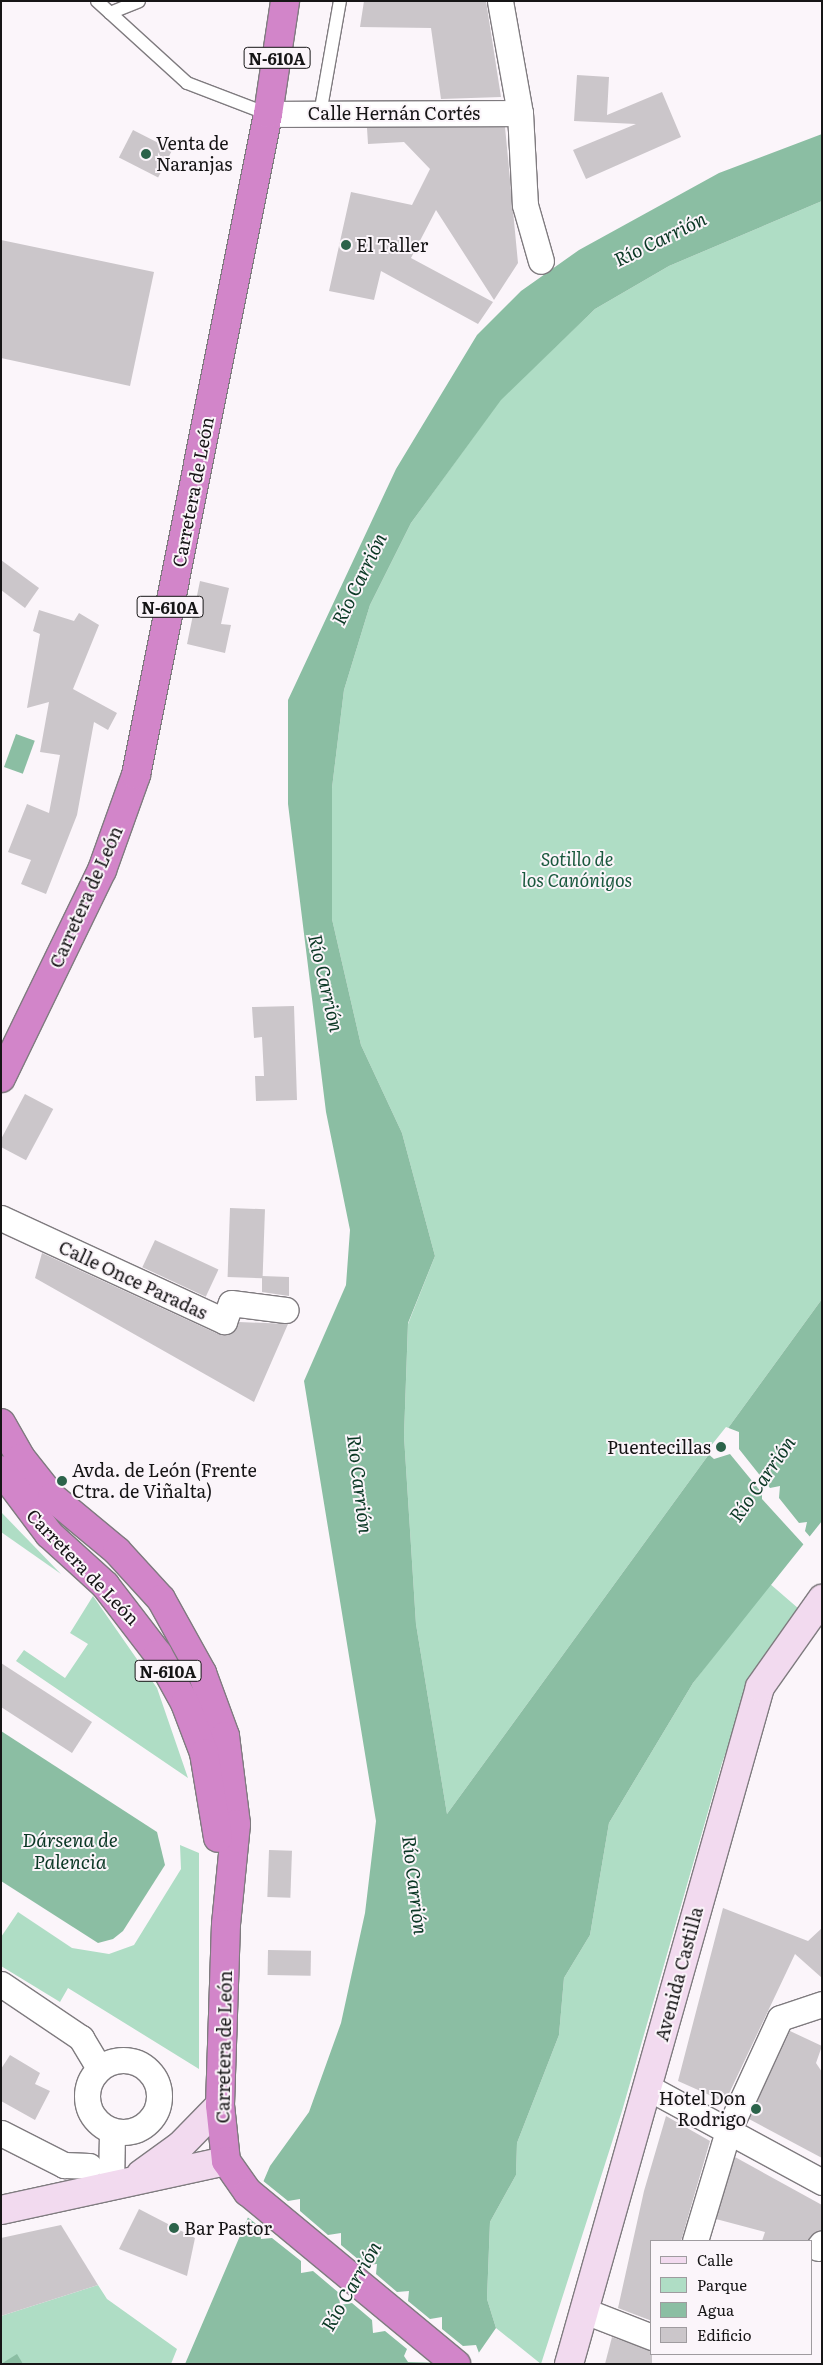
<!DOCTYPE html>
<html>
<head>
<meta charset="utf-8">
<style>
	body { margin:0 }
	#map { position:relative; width:823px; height:2365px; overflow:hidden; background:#fbf5fa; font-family:Literata,serif }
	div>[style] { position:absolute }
	.green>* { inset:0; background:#afddc5 }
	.water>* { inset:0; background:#8bbea3; transform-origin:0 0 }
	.pier>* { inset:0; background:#fbf5fa }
	.building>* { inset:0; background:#cbc6ca; transform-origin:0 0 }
	.roads { filter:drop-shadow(1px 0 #7f7b7f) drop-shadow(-1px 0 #7f7b7f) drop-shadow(0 1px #7f7b7f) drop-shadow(0 -1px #7f7b7f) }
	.lane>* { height:12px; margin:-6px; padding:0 6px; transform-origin:6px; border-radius:6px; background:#fff }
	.street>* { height:25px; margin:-12.5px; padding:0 12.5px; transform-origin:12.5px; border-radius:12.5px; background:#fff }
	.street>.ring { margin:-12.5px; padding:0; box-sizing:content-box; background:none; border:25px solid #fff; border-radius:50% }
	.secondary>* { height:28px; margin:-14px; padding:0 14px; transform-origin:14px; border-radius:14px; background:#f2daef }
	.highway>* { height:28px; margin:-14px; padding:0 14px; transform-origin:14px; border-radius:14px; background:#d285c9 }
	.dots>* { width:14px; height:14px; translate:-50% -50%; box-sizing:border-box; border:2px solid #fbf5fa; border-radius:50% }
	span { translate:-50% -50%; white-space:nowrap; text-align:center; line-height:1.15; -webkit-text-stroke:4px #fbf5fa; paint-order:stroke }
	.shield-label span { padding:1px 4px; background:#fbf5fa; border:1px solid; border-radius:4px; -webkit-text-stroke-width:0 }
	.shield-label { font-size:16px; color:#161516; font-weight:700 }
	.street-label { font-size:18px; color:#161516 }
	.poi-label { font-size:18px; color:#161516 }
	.left { translate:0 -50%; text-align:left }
	.right { translate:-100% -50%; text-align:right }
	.park-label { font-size:18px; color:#19583d; font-style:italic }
	.water-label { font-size:19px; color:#0a3724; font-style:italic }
	.frame { position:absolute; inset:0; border:2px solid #161516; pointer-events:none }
	.legend { position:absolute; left:650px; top:2240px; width:162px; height:115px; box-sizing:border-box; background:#fbf5fa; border:1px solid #9f9b9f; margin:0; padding:6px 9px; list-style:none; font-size:15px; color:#161516 }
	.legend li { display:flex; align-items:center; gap:10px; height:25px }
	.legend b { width:25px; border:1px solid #9f9b9f }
</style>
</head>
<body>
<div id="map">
	<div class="green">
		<i style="clip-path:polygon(822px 201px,822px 1299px,447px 1814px,416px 1624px,404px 1436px,408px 1324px,435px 1256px,402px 1133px,361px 1045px,332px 919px,332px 788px,344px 690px,370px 605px,411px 523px,501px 399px,595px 309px,669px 266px)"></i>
		<i style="clip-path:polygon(1px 1512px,61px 1574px,1px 1532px)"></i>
		<i style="clip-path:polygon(769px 1583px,799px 1609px,751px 1683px,722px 1763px,622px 2111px,541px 2364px,496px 2328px,487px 2299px,490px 2222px,516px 2175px,517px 2143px,559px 2035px,564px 1978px,590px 1935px,609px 1823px,693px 1683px)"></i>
		<i style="clip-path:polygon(93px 1596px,157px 1688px,188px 1778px,16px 1661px,24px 1650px,65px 1678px,88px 1644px,70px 1633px)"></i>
		<i style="clip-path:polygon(180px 1845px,199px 1853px,199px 2069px,68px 1988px,60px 2002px,1px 1966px,1px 1937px,18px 1912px,72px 1948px,109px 1954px,134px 1945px,181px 1869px)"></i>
		<i style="clip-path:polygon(98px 2285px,107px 2299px,177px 2349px,171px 2364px,1px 2364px,1px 2316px)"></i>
	</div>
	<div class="water">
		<i style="clip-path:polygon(822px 134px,822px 201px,669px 266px,595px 309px,501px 400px,411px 523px,370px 605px,344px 690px,332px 788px,332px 919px,361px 1045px,402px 1133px,435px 1256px,408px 1323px,404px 1436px,416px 1624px,447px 1814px,822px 1299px,822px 1521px,693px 1683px,609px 1823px,590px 1935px,564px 1978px,559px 2035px,517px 2143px,516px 2175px,490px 2222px,487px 2299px,496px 2328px,471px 2364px,185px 2364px,270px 2166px,309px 2112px,341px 2023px,365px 1913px,376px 1821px,304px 1381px,346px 1285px,350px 1230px,326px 1112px,288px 804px,288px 700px,396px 469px,477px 335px,521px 291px,579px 250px,719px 173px)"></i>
		<i style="left:16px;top:734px;width:20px;height:35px;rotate:20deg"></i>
		<i style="clip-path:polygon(1px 1731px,157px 1832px,165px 1865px,123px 1931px,113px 1939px,98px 1943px,1px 1881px)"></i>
		<i style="clip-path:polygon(17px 2354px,23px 2364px,1px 2364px)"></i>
	</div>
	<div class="pier">
		<i style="clip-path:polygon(726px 1427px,739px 1432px,739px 1449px,770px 1488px,780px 1486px,779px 1498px,799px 1523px,807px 1522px,805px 1531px,811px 1538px,804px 1545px,762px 1499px,762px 1493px,730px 1454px,714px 1459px,706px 1452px)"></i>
		<i style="clip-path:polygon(262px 2180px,288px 2201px,300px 2199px,300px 2211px,328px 2235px,341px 2233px,341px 2245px,365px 2265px,377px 2264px,376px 2274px,397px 2292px,409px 2291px,408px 2301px,430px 2319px,442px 2317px,442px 2329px,463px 2346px,476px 2345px,479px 2353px,474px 2364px,408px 2362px,404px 2356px,407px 2349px,385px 2331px,373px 2333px,372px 2320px,352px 2303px,340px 2305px,339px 2293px,313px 2271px,301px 2273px,301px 2261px,272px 2238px,261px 2239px,260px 2227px,246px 2216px)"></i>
	</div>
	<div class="building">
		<i style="clip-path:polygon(364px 1px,486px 1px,501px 97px,441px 99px,431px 28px,360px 27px)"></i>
		<i style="clip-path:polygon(577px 75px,609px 77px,607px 115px,662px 92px,681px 137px,586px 179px,573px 150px,636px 124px,574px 121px)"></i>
		<i style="clip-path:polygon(505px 127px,518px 263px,494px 300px,436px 210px,411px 258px,493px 302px,478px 324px,381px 271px,374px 300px,329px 291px,351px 192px,412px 205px,430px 169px,404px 142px,368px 144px,367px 128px)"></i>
		<i style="left:133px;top:130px;width:44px;height:31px;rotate:27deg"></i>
		<i style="clip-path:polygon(1px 240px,154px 272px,130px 386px,1px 358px)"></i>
		<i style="clip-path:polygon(1px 560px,39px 588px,25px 608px,1px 590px)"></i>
		<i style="clip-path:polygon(200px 581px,229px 588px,221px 624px,231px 625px,225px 653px,187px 644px)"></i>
		<i style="clip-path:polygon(39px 610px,74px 621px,79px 613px,99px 625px,73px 689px,117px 713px,108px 730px,94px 722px,77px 815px,46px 894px,21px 884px,31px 860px,8px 852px,27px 804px,49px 813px,60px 755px,40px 752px,49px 702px,27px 708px,40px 634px,33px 631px)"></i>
		<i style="clip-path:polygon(294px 1006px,297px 1100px,256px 1101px,255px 1076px,264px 1076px,262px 1037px,254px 1038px,252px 1007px)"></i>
		<i style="left:25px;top:1094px;width:32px;height:58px;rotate:28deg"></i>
		<i style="left:230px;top:1208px;width:35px;height:69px;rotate:2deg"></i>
		<i style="left:155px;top:1240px;width:70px;height:30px;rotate:25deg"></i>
		<i style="clip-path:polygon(42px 1253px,218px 1334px,232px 1333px,239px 1322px,288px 1324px,254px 1402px,35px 1278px)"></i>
		<i style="clip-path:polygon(262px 1276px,289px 1277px,289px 1296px,262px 1292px)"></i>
		<i style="clip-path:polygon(1px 1663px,92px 1722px,72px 1753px,1px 1707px)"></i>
		<i style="left:269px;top:1850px;width:23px;height:47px;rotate:2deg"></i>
		<i style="clip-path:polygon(723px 1908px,808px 1941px,822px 1928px,822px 1978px,795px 1954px,725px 2102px,678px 2081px)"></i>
		<i style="left:268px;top:1950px;width:43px;height:25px;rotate:1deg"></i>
		<i style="clip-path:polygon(790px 2031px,822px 2046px,816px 2063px,822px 2072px,822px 2158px,749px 2119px)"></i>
		<i style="clip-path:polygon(10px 2055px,40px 2073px,35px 2084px,50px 2091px,35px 2120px,1px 2101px,1px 2069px)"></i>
		<i style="clip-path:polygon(666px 2116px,710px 2141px,681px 2241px,652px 2241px,652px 2321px,618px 2308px,644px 2191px)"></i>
		<i style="clip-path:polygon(735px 2157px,822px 2205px,822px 2229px,806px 2241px,762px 2241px,765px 2232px,716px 2219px)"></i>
		<i style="clip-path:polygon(139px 2209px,195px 2238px,187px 2276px,119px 2249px)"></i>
		<i style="clip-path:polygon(61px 2225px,98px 2285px,1px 2316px,1px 2238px)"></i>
		<i style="clip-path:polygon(612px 2337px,652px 2351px,652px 2364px,605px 2364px)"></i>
	</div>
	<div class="roads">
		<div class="lane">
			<i style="left:97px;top:1px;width:122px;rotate:42.3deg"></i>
			<i style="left:187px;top:83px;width:87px;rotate:20.9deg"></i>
			<i style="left:110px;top:13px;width:31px;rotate:-22deg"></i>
			<i style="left:320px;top:114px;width:115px;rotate:-80deg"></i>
		</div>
		<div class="street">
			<i style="left:500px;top:1px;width:114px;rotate:79.9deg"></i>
			<i style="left:520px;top:113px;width:92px;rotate:86.9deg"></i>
			<i style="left:525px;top:205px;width:58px;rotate:74.1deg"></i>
			<i style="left:268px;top:114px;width:252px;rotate:-0.2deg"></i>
			<i style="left:1px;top:1218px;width:246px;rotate:24.8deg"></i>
			<i style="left:224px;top:1321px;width:19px;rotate:-69deg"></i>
			<i style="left:231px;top:1303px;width:55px;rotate:7.3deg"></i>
			<i style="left:1px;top:1984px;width:97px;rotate:34deg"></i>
			<i style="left:81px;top:2038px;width:35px;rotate:59deg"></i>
			<i class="ring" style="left:87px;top:2060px;width:47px;height:47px"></i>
			<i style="left:649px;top:2088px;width:197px;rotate:28.5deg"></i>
			<i style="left:1px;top:2133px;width:71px;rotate:26.9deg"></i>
			<i style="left:64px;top:2165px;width:25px;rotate:2deg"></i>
			<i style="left:111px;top:2185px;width:54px;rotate:-88.9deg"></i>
			<i style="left:695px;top:2241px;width:115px;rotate:-73.3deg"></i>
			<i style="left:728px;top:2131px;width:124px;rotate:-65.3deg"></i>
			<i style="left:780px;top:2018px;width:44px;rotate:-18.4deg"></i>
			<i style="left:818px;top:2248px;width:6px;rotate:-51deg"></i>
			<i style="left:585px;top:2311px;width:72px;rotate:21.2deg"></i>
		</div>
		<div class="secondary">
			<i style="left:141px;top:2174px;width:48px;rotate:-35.7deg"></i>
			<i style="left:180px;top:2146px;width:57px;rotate:-45.7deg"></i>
			<i style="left:1px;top:2210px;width:230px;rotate:-12.3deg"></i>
			<i style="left:569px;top:2364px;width:703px;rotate:-74.24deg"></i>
			<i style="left:760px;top:1687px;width:108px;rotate:-54.8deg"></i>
		</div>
		<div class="highway">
			<i style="left:1px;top:1078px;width:231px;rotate:-64.1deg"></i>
			<i style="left:102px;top:870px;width:101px;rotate:-70.3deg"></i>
			<i style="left:136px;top:775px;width:674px;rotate:-78.71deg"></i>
			<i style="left:268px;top:114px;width:114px;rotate:-81.4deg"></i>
			<i style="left:1px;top:1423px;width:40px;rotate:60.3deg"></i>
			<i style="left:21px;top:1458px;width:50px;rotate:51.5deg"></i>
			<i style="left:52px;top:1497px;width:85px;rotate:39.7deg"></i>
			<i style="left:117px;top:1551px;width:65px;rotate:47.5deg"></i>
			<i style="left:161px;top:1599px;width:85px;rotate:61deg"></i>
			<i style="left:202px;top:1673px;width:67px;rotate:69.9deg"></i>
			<i style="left:225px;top:1736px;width:89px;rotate:82.9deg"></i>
			<i style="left:236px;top:1824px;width:100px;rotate:95.7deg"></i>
			<i style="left:226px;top:1924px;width:181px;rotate:91.9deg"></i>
			<i style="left:220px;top:2105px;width:56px;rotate:83.9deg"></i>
			<i style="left:226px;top:2161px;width:38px;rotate:55deg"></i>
			<i style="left:248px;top:2192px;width:270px;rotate:39.6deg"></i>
			<i style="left:1px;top:1470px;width:80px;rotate:53.1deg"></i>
			<i style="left:49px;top:1534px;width:76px;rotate:42.3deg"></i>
			<i style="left:105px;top:1585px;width:87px;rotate:52.5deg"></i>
			<i style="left:158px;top:1654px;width:56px;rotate:61.1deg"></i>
			<i style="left:185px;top:1703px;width:53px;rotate:69.2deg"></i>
			<i style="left:204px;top:1753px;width:86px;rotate:80.6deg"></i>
		</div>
	</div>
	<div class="dots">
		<i style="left:146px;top:154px;background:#2c634a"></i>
		<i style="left:346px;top:245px;background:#2c634a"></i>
		<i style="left:721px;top:1447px;background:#2c634a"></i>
		<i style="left:62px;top:1481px;background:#2c634a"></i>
		<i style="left:756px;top:2109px;background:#2c634a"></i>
		<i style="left:174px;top:2228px;background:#2c634a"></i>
	</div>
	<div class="shield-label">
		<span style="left:277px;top:58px">N-610A</span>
		<span style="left:170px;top:607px">N-610A</span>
		<span style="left:168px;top:1671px">N-610A</span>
	</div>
	<div class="street-label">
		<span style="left:394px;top:113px">Calle Hernán Cortés</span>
		<span style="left:193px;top:492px;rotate:-79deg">Carretera de León</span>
		<span style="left:86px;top:897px;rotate:-66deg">Carretera de León</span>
		<span style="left:133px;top:1280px;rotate:25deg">Calle Once Paradas</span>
		<span style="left:83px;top:1567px;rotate:46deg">Carretera de León</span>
		<span style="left:679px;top:1974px;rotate:-75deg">Avenida Castilla</span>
		<span style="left:224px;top:2047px;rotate:-89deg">Carretera de León</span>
	</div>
	<div class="poi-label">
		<span class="left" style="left:156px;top:154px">Venta de<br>Naranjas</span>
		<span class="left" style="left:356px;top:245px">El Taller</span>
		<span class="right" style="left:711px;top:1447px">Puentecillas</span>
		<span class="left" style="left:72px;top:1481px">Avda. de León (Frente<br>Ctra. de Viñalta)</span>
		<span class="right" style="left:746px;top:2109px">Hotel Don<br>Rodrigo</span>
		<span class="left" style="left:184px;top:2228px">Bar Pastor</span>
	</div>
	<div class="park-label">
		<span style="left:577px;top:870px">Sotillo de<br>los Canónigos</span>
	</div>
	<div class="water-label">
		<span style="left:660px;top:239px;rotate:-26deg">Río Carrión</span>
		<span style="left:359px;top:579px;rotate:-64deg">Río Carrión</span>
		<span style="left:326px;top:983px;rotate:77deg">Río Carrión</span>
		<span style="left:762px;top:1479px;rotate:-55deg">Río Carrión</span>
		<span style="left:360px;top:1484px;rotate:83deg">Río Carrión</span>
		<span style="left:70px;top:1851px">Dársena de<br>Palencia</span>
		<span style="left:415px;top:1885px;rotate:83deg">Río Carrión</span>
		<span style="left:351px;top:2286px;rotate:-60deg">Río Carrión</span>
	</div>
	<div class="frame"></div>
	<ul class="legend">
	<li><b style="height:6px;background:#f2daef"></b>Calle</li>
	<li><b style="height:14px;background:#afddc5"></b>Parque</li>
	<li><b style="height:14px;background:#8bbea3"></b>Agua</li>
	<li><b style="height:14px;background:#cbc6ca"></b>Edificio</li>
	</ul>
</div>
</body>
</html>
